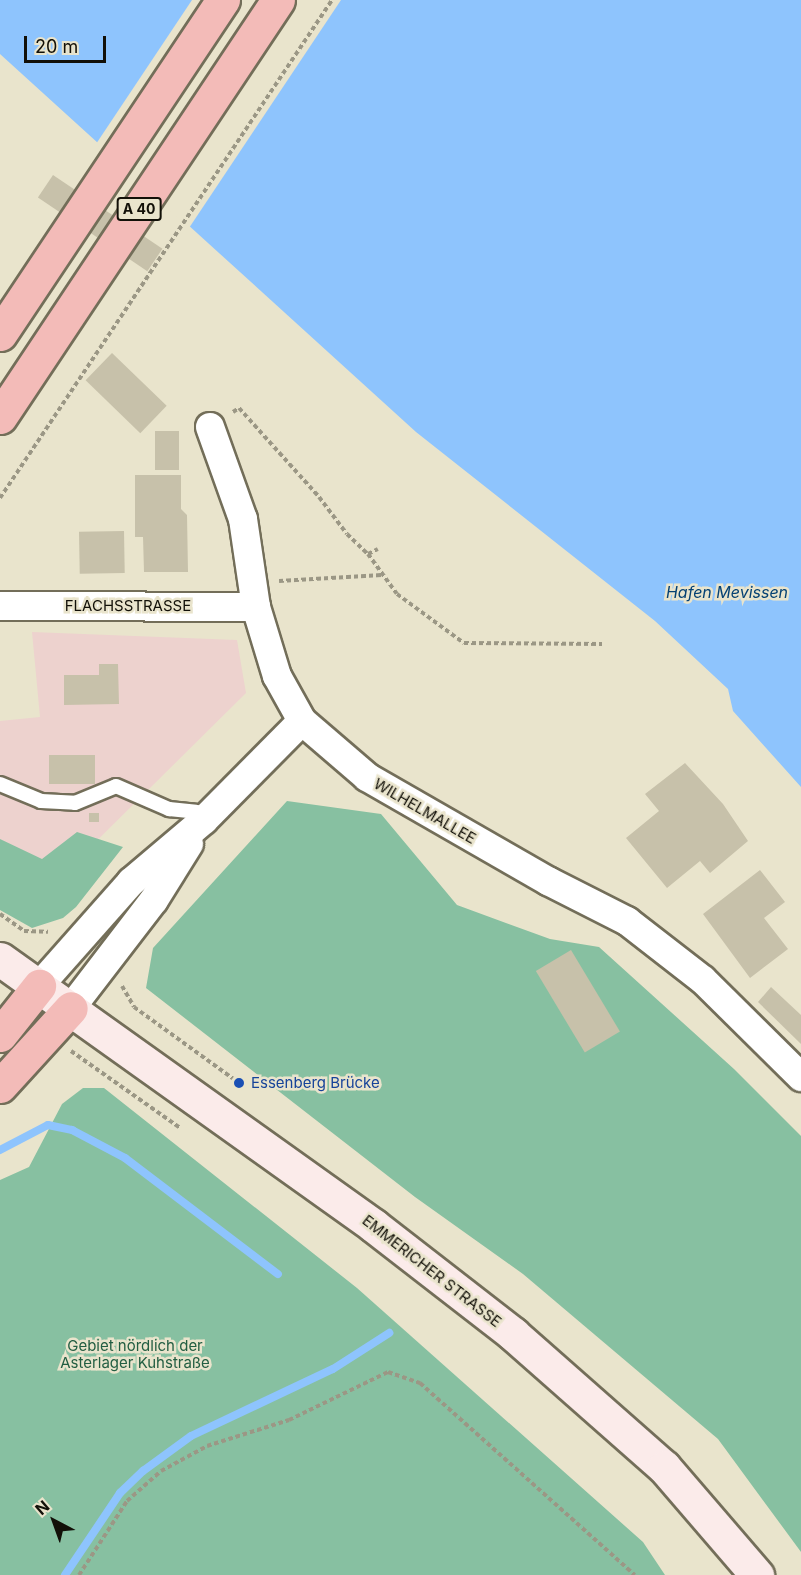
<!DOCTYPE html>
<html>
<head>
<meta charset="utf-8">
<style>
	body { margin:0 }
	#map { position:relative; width:801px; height:1575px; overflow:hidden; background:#e9e4cc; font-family:Inter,sans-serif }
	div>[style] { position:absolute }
	.industrial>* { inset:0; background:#edd2ce }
	.green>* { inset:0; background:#87c0a1 }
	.water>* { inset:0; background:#8ec4fd }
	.pier>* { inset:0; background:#e9e4cc }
	.stream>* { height:8px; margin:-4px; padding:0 4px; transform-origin:4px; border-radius:4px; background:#8ec4fd }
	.building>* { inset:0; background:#c7c1aa; transform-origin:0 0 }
	.path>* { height:4px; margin-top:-2px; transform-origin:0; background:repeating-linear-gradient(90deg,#9b9785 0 4.5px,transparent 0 7.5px) }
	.roads { filter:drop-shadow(2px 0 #736e59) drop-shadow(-2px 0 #736e59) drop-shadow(0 2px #736e59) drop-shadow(0 -2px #736e59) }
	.lane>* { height:14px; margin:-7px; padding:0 7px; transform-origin:7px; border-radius:7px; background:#fff }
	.street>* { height:28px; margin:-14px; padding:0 14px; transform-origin:14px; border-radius:14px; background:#fff }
	.secondary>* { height:33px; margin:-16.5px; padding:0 16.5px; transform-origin:16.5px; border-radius:16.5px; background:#fbebea }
	.highway>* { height:33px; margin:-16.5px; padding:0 16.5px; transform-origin:16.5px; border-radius:16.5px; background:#f3bbb8 }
	.dots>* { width:16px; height:16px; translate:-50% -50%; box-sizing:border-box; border:3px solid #e9e4cc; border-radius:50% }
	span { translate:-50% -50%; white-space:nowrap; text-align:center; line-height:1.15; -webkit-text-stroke:5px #e9e4cc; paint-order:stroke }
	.shield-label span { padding:2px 4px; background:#e9e4cc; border:2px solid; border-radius:4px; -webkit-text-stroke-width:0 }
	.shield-label { font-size:14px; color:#121008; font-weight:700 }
	.street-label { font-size:15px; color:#121008 }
	.transit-label { font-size:15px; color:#164399 }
	.left { translate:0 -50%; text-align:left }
	.park-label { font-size:15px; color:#225e42 }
	.water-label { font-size:16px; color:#054173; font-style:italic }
	.north { position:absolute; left:24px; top:1491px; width:60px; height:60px; -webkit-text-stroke:4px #e9e4cc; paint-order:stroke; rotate:319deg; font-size:16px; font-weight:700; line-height:24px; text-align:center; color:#121008 }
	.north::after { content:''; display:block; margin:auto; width:21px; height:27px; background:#121008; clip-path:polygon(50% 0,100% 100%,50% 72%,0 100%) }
	.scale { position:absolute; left:24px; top:36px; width:82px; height:27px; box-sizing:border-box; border:3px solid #121008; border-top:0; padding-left:8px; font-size:18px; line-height:21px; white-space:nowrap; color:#121008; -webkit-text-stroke:4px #e9e4cc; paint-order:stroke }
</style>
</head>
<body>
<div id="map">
	<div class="industrial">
		<i style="clip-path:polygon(32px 632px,237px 640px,246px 693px,49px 888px,0 858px,0 721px,40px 717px)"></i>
	</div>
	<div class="green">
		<i style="clip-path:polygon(287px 801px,381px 814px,457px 905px,550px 939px,599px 947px,734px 1069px,801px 1136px,801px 1552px,718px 1439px,523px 1274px,415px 1197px,146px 988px,153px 948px)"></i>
		<i style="clip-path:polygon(77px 832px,123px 847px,76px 907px,63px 918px,32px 928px,0 910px,0 839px,42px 859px)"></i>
		<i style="clip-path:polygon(83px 1088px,104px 1088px,357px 1288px,643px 1542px,665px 1575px,0 1575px,0 1180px,29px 1167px,62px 1104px)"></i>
	</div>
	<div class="water">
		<i style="clip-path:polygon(0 0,801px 0,801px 787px,733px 711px,728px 689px,655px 621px,416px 432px,0 54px)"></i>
	</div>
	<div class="pier">
		<i style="clip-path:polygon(192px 0,341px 0,189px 228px,96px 144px)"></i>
	</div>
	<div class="stream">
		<i style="left:0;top:1150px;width:54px;rotate:-27.5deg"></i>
		<i style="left:48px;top:1125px;width:25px;rotate:12deg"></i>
		<i style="left:72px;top:1130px;width:60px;rotate:27.8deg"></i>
		<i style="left:125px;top:1158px;width:192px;rotate:37.2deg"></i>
		<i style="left:65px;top:1575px;width:99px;rotate:-56.1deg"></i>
		<i style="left:120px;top:1493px;width:32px;rotate:-44deg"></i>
		<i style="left:143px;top:1471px;width:59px;rotate:-36.1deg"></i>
		<i style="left:191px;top:1436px;width:157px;rotate:-25.3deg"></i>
		<i style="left:333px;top:1369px;width:67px;rotate:-32.7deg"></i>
	</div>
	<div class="building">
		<i style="left:53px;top:175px;width:132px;height:27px;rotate:34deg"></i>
		<i style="left:112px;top:353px;width:76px;height:38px;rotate:44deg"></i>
		<i style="left:179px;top:431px;width:39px;height:24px;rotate:90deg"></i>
		<i style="clip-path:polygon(135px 475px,181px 475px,181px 509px,187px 515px,188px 572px,144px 572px,143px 537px,135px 537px)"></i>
		<i style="left:124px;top:531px;width:42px;height:45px;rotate:89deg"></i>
		<i style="clip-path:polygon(99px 664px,118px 664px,119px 704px,64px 705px,64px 675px,99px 675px)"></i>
		<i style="left:49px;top:755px;width:46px;height:29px"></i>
		<i style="clip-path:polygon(685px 763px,723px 804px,748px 841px,710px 873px,700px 861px,667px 888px,626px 838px,659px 811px,645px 794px)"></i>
		<i style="left:89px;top:813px;width:10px;height:9px"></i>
		<i style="clip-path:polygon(760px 870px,785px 902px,764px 918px,788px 949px,750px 978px,703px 914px)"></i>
		<i style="left:571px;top:950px;width:95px;height:41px;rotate:59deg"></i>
		<i style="clip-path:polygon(771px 987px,801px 1015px,801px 1044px,758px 1002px)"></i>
	</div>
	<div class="path">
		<i style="left:233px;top:412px;width:7px;rotate:-34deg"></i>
		<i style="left:239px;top:408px;width:120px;rotate:48deg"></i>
		<i style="left:319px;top:497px;width:46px;rotate:52.9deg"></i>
		<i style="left:347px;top:534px;width:29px;rotate:44deg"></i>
		<i style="left:368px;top:554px;width:11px;rotate:-27deg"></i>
		<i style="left:0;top:498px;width:599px;rotate:-56.31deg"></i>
		<i style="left:368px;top:554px;width:49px;rotate:54.1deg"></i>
		<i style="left:397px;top:594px;width:83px;rotate:36.2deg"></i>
		<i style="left:464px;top:643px;width:138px;rotate:0.4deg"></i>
		<i style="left:279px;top:581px;width:103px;rotate:-3.3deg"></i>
		<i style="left:0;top:914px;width:29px;rotate:35deg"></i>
		<i style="left:24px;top:931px;width:24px;rotate:2deg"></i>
		<i style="left:122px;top:986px;width:24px;rotate:60deg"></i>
		<i style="left:134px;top:1007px;width:130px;rotate:35.9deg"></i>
		<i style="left:71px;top:1051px;width:133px;rotate:35.2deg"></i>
		<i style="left:79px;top:1575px;width:88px;rotate:-57deg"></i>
		<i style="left:127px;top:1501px;width:45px;rotate:-41.4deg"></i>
		<i style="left:161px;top:1471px;width:52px;rotate:-28.5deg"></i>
		<i style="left:207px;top:1446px;width:86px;rotate:-17.6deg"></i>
		<i style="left:289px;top:1420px;width:110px;rotate:-25.9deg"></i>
		<i style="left:388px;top:1372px;width:34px;rotate:19deg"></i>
		<i style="left:420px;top:1383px;width:288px;rotate:41.8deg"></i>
	</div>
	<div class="roads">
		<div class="lane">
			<i style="left:0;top:784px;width:44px;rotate:22.5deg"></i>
			<i style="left:41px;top:801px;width:34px;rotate:3deg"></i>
			<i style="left:75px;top:803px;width:44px;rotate:-22.5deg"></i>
			<i style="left:116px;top:786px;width:58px;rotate:23.5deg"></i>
			<i style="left:169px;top:809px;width:27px;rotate:6deg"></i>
			<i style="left:196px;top:812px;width:11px;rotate:45deg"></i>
		</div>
		<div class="street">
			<i style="left:210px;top:427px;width:98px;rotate:70.3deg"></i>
			<i style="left:243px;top:519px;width:89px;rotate:81.6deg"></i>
			<i style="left:256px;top:607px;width:72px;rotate:73.1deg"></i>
			<i style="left:277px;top:676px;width:51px;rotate:60.9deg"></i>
			<i style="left:302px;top:721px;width:86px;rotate:40.7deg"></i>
			<i style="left:367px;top:777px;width:209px;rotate:29.9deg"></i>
			<i style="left:548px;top:881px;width:89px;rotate:26.9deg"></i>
			<i style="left:627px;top:921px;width:96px;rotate:37.8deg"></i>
			<i style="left:703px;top:980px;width:138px;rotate:44.7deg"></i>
			<i style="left:0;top:606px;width:256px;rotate:0.2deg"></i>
			<i style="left:39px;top:986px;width:139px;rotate:-48.5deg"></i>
			<i style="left:131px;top:882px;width:96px;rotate:-40.3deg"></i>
			<i style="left:204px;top:820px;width:139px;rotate:-45.3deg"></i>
			<i style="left:71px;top:1008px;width:136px;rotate:-52.5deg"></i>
			<i style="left:154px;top:900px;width:66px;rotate:-58deg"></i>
		</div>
		<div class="secondary">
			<i style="left:0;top:959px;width:460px;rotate:35.5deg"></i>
			<i style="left:374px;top:1226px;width:176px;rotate:37.8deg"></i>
			<i style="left:513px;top:1334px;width:201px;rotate:41.4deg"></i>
			<i style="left:664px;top:1467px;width:143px;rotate:49.3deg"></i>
		</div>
		<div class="highway">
			<i style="left:0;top:334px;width:402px;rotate:-56.3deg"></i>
			<i style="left:0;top:417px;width:501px;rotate:-56.31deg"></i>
			<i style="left:0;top:1035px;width:63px;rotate:-51.5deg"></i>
			<i style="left:0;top:1086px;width:105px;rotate:-47.7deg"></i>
		</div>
	</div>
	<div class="dots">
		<i style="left:239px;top:1083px;background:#1a4fb4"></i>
	</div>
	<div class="shield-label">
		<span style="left:139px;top:209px">A 40</span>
	</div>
	<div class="street-label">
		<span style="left:128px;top:606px">FLACHSSTRASSE</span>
		<span style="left:425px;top:811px;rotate:30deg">WILHELMALLEE</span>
		<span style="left:432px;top:1271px;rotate:38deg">EMMERICHER STRASSE</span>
	</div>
	<div class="transit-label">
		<span class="left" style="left:251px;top:1083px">Essenberg Brücke</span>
	</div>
	<div class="park-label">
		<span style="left:135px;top:1354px">Gebiet nördlich der<br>Asterlager Kuhstraße</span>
	</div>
	<div class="water-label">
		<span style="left:727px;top:592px">Hafen Mevissen</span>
	</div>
	<div class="north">N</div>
	<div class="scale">20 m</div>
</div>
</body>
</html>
